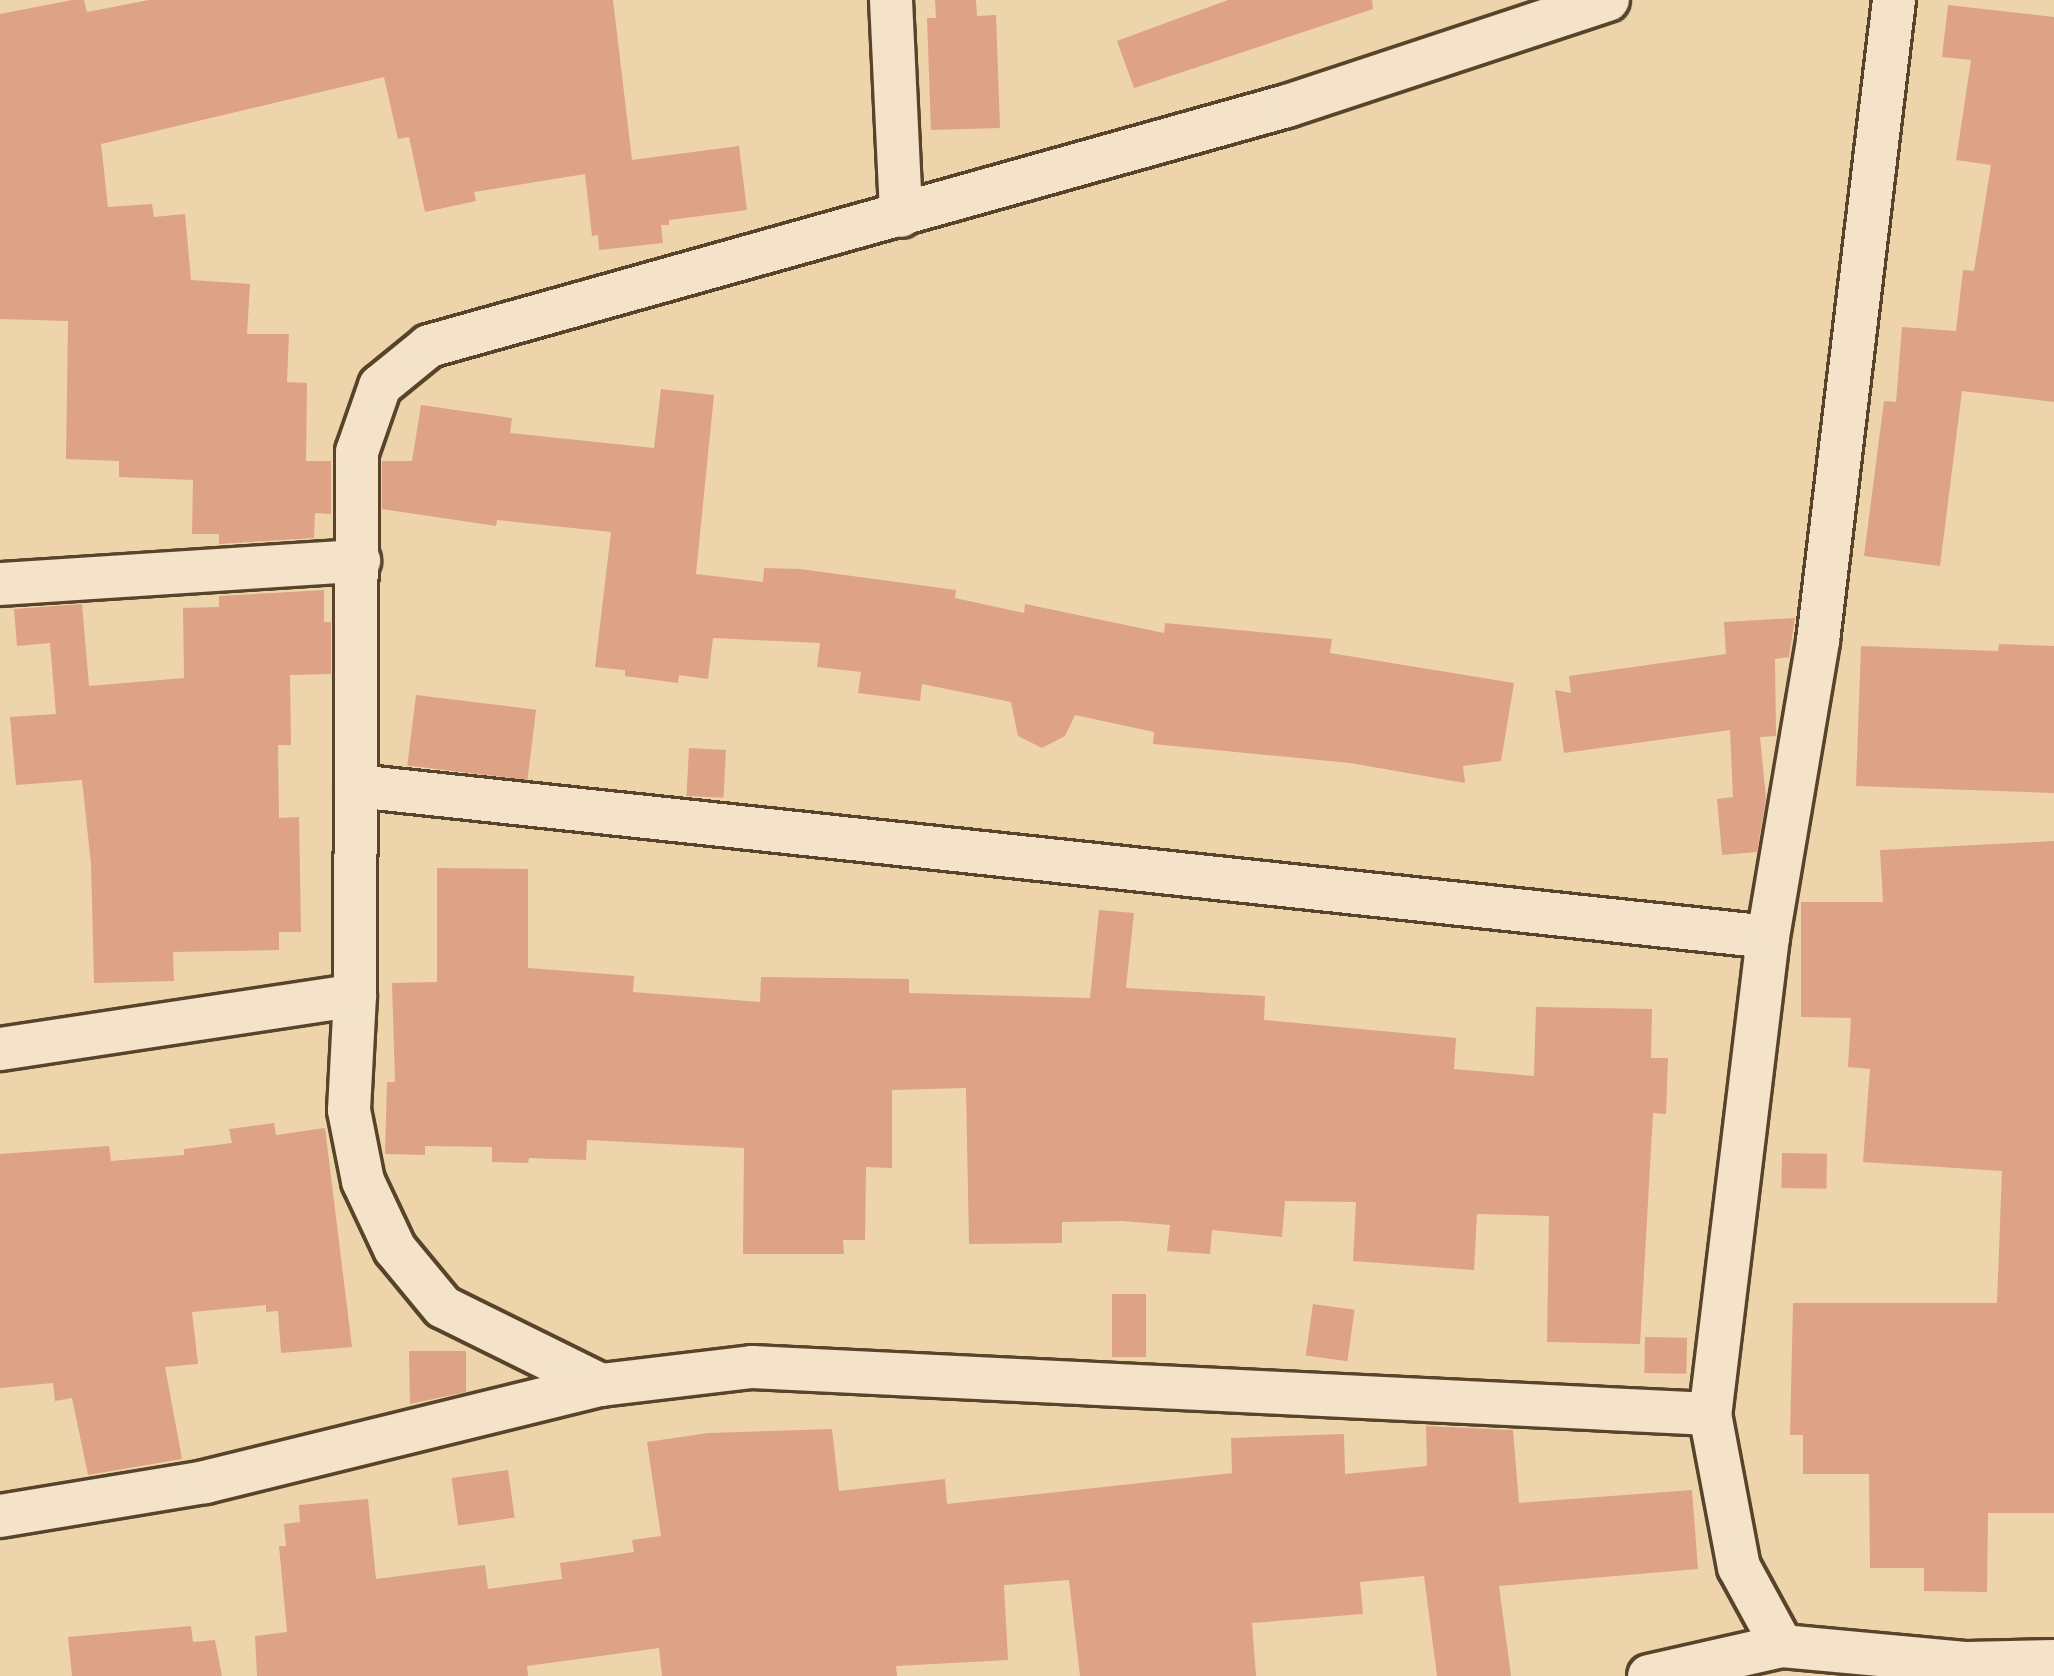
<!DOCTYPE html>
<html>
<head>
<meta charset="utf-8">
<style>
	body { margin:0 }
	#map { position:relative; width:2054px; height:1676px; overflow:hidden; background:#eed4aa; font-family:"IM FELL French Canon",serif }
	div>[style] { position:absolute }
	.building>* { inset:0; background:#dea287; transform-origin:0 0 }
	.roads { filter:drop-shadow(3px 0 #57442a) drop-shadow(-3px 0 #57442a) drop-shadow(0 3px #57442a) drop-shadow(0 -3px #57442a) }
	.minor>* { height:42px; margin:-21px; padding:0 21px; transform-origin:21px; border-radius:21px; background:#f4e3c8 }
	span { translate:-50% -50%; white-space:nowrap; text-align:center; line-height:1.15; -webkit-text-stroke:10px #f4e3c8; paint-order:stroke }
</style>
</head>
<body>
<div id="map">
	<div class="building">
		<i style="clip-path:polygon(72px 0,84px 0,87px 12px,149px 0,613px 0,632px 160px,739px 146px,747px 210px,669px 220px,669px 225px,661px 225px,663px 243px,599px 250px,598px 235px,592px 236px,585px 174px,474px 192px,476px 201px,425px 212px,409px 137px,398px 139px,384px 77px,101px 144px,108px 207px,152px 204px,154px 217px,185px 214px,191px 280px,250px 284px,247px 334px,289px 334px,287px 382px,307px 383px,306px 461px,331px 461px,331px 514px,315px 513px,314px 538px,219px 544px,219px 534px,192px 534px,193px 480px,119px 477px,119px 461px,66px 459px,68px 321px,0 319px,0 14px)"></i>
		<i style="clip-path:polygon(935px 0,976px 0,977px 16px,996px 15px,1000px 128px,931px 130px,927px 18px,936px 18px)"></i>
		<i style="clip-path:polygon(1228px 0,1372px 0,1373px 9px,1134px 88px,1117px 41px)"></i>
		<i style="clip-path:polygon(1948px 5px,2054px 17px,2054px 402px,1962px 391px,1940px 566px,1864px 556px,1884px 401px,1896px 402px,1902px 327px,1956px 331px,1963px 270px,1974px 271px,1991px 165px,1956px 160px,1971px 60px,1942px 57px)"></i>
		<i style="clip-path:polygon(661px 389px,714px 395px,696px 574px,763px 582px,764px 568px,800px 569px,956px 590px,955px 598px,1024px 613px,1025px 604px,1164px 633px,1165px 623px,1332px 639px,1330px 653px,1514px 683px,1501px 761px,1463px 766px,1465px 783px,1350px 763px,1153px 744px,1154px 732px,1075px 715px,1065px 736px,1042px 748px,1018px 736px,1011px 702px,922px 684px,920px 701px,858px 693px,861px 672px,817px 667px,820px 643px,713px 638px,708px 679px,679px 675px,678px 683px,625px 676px,625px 670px,595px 667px,611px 532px,497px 520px,496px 526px,382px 509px,382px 461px,412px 461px,421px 405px,512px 418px,510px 433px,654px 448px)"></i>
		<i style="clip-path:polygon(324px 590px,324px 622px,331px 622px,331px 674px,290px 675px,291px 745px,278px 745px,279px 818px,299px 817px,301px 932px,279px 932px,279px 950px,173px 952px,174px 981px,94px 983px,91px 864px,82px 780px,16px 785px,10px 717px,56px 714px,50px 643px,17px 646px,14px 609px,82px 604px,89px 686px,184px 678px,183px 608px,219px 607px,219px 596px)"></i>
		<i style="clip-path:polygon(1795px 618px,1789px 657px,1775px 659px,1776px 736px,1760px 737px,1766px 798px,1757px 852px,1722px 855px,1717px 799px,1733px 797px,1730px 730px,1564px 753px,1555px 690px,1571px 693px,1569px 676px,1726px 654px,1724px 622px)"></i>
		<i style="clip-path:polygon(1999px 644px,2054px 646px,2054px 793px,1856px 786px,1861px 646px,1998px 651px)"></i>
		<i style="left:416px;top:695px;width:121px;height:71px;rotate:7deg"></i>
		<i style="left:689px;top:748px;width:37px;height:48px;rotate:3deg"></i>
		<i style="clip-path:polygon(2054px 841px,2054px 1513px,1988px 1513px,1987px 1592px,1924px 1591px,1924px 1568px,1870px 1568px,1869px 1474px,1803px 1474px,1803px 1435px,1790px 1435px,1793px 1303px,1997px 1303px,2002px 1171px,1863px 1162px,1870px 1069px,1848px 1067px,1851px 1018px,1801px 1017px,1801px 902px,1883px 902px,1880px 850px)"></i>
		<i style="clip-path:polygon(437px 868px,528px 869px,528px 968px,634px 976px,633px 992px,760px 1002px,761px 977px,909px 979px,909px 993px,1090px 998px,1099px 910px,1134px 913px,1126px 988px,1265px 996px,1264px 1020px,1456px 1038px,1454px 1069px,1534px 1076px,1536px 1007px,1652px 1009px,1651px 1058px,1668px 1058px,1666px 1114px,1653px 1113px,1640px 1344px,1547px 1342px,1549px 1216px,1477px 1214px,1474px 1270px,1353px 1261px,1356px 1202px,1285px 1201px,1282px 1237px,1212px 1230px,1210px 1254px,1167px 1251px,1170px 1225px,1122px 1221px,1062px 1222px,1062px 1243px,969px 1244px,966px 1088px,892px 1090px,892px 1168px,866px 1167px,865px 1240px,843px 1240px,844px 1254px,743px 1254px,744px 1148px,587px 1140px,586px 1160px,529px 1158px,528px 1163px,492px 1162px,492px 1147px,425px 1146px,425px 1155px,385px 1154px,387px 1082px,395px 1082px,392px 983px,437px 982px)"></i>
		<i style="clip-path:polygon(274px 1123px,276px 1135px,325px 1128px,352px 1347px,281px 1353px,278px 1311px,266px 1312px,266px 1305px,192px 1312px,198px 1364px,165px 1367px,182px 1459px,88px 1475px,72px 1398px,55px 1401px,53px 1383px,0 1388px,0 1154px,109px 1146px,111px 1161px,184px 1155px,184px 1149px,232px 1143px,229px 1129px)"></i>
		<i style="left:1782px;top:1153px;width:45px;height:35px;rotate:1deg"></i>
		<i style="left:1112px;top:1294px;width:34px;height:63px"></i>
		<i style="left:1313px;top:1304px;width:42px;height:52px;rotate:8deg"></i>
		<i style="left:1645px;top:1337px;width:42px;height:36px;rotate:1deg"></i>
		<i style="clip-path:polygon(409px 1351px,466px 1351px,466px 1392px,410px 1404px)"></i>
		<i style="clip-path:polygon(1426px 1426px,1513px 1430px,1519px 1503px,1692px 1490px,1698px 1569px,1499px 1586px,1511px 1676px,1437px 1676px,1424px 1576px,1360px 1582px,1363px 1614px,1252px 1623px,1256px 1676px,1080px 1676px,1069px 1580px,1004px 1585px,1008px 1660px,896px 1666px,897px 1676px,662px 1676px,659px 1648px,527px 1666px,528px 1676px,257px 1676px,255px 1636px,287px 1632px,279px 1546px,286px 1546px,284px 1524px,300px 1522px,299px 1505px,368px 1499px,376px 1579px,485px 1565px,488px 1589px,562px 1579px,560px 1563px,634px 1552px,632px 1540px,661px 1536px,647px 1442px,708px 1433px,832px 1429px,839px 1491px,945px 1479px,947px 1504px,1232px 1473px,1231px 1438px,1344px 1434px,1345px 1474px,1427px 1466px)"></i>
		<i style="left:508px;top:1470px;width:48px;height:57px;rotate:82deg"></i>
		<i style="clip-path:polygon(191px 1626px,193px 1642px,215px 1640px,222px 1676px,72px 1676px,68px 1637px)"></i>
	</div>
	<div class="roads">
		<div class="minor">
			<i style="left:891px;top:0;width:216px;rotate:87.3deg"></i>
			<i style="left:0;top:584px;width:360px;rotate:-3.7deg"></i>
			<i style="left:356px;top:786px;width:1420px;rotate:6.1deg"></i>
			<i style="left:1768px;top:937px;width:481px;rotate:96.9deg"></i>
			<i style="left:1710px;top:1414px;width:156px;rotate:79.3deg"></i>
			<i style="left:1739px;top:1567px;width:90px;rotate:61.4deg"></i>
			<i style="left:1768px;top:937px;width:300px;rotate:-80.4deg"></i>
			<i style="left:1818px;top:641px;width:645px;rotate:-83.24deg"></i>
			<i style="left:0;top:1049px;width:359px;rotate:-8.6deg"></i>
			<i style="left:601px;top:1385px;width:176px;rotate:-153.7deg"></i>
			<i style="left:443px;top:1307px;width:75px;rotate:-129.6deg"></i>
			<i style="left:395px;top:1249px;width:75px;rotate:-115.2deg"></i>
			<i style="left:363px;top:1181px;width:72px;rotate:-101.2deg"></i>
			<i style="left:349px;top:1110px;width:115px;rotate:-87deg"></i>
			<i style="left:355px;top:995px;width:543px;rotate:-89.79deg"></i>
			<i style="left:357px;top:452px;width:70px;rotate:-70.8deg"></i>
			<i style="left:380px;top:386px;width:63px;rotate:-39.2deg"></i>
			<i style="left:429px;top:346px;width:891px;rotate:-15.63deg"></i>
			<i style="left:1287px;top:106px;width:338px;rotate:-18.3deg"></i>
			<i style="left:0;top:1516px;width:208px;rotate:-9.4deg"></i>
			<i style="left:205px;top:1482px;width:408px;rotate:-13.8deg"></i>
			<i style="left:601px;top:1385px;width:152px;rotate:-6.8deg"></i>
			<i style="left:752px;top:1367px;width:959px;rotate:2.81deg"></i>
			<i style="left:1649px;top:1676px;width:136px;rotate:-12.7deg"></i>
			<i style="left:1782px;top:1646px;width:186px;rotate:5.3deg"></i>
			<i style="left:1967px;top:1663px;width:87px;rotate:-1.3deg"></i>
		</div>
	</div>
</div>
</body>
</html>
